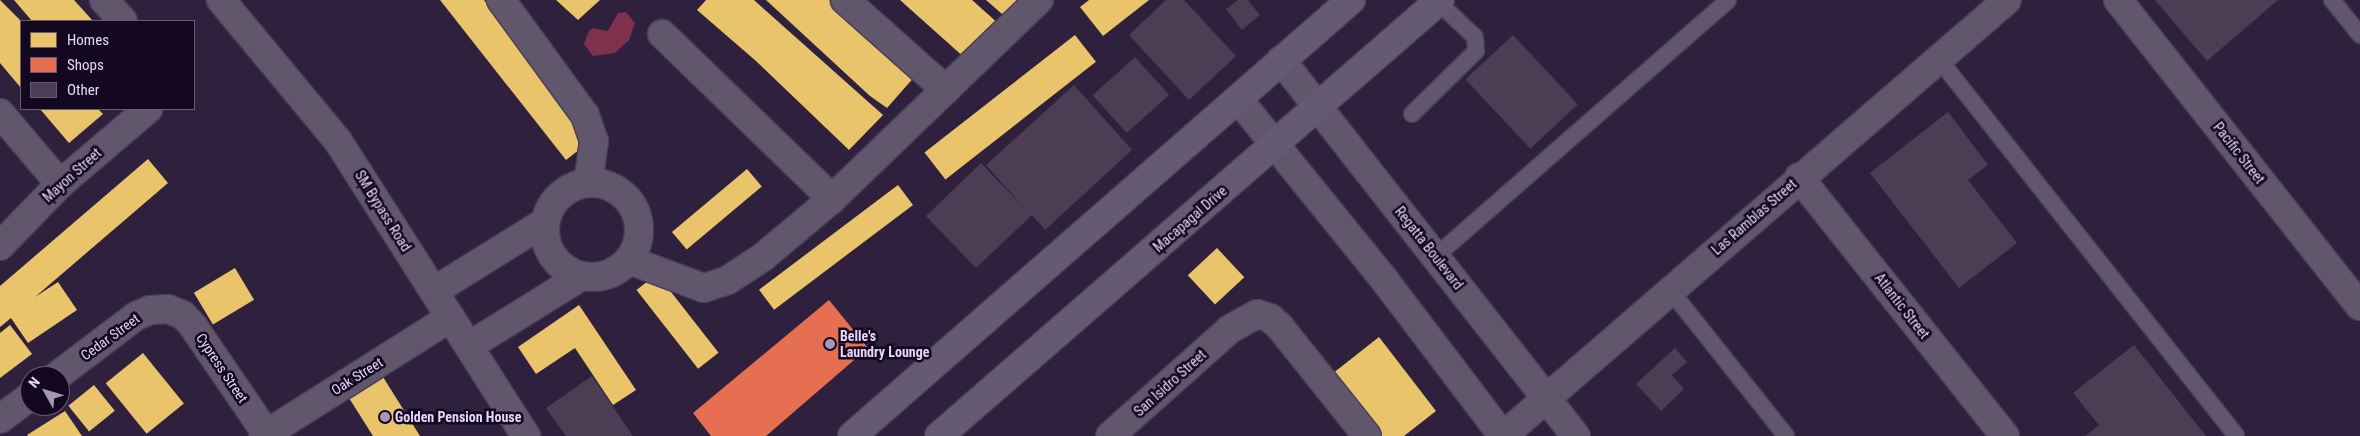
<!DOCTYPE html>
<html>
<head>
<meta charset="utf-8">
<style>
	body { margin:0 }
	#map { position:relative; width:2360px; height:436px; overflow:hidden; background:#2f213e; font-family:"Roboto Condensed",sans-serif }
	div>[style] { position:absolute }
	.water>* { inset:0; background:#7e314c }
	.homes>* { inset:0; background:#e9c46a; transform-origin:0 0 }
	.shops>* { inset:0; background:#e76f51 }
	.building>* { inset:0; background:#4c3d54; transform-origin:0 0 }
	.roads { filter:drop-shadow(1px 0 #493d57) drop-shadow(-1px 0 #493d57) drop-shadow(0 1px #493d57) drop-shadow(0 -1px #493d57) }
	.service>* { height:16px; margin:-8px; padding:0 8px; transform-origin:8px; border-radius:8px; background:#60576d }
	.minor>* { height:28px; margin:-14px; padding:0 14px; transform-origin:14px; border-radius:14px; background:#60576d }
	.minor>.ring { margin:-14px; padding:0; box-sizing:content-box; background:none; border:28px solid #60576d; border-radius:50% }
	.tertiary>* { height:28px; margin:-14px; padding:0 14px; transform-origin:14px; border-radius:14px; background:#60576d }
	.primary>* { height:28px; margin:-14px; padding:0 14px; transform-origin:14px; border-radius:14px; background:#655a73 }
	.dots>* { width:14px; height:14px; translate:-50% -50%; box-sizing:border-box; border:2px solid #13081f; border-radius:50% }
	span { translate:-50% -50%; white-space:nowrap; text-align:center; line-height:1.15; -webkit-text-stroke:5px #13081f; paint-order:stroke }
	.street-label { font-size:14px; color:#e5d7f9 }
	.poi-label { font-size:14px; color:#e5d7f9; font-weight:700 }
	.left { translate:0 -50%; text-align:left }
	.legend { position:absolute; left:20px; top:20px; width:175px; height:90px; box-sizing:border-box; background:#13081f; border:1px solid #675b76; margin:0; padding:6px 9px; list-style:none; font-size:15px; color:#e5d7f9 }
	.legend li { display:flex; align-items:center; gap:10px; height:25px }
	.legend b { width:25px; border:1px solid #675b76 }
	.north { position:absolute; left:20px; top:366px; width:50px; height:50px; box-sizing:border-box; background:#13081f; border:1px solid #675b76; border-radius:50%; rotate:309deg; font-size:14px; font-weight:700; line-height:20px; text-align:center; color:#e5d7f9 }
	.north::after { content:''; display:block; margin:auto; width:18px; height:22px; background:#a597b8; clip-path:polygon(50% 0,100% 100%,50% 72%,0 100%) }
</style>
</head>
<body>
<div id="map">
	<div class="water">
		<i style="clip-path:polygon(626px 12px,635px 23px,629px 40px,615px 53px,593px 56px,584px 44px,589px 31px,593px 28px,608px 31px,618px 13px)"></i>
	</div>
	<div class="homes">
		<i style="clip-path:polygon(0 0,21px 21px,21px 88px,0 63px)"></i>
		<i style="clip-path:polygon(14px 0,74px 0,93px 21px,32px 21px)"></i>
		<i style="clip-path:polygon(440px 0,484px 0,593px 139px,566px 160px)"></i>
		<i style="clip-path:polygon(556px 0,600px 0,578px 20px)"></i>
		<i style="clip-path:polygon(706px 0,754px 0,883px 115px,849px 150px,756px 61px,697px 10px)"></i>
		<i style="clip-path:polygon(766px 0,833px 0,916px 75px,887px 108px,870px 96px)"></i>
		<i style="clip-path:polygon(900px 0,972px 0,1000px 25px,966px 59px)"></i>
		<i style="clip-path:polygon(986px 0,1026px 0,1009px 20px)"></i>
		<i style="clip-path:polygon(1089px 0,1149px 0,1103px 36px,1080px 7px)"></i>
		<i style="left:1075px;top:35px;width:34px;height:191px;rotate:52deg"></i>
		<i style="clip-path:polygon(40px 109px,98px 109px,103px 114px,69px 143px)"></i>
		<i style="clip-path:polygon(148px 159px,168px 183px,35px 297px,58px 282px,77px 310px,28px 343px,11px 318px,0 327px,0 286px)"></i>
		<i style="left:747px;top:169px;width:23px;height:98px;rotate:50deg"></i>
		<i style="left:898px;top:185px;width:25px;height:174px;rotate:53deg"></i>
		<i style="left:1217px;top:248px;width:40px;height:40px;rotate:47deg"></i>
		<i style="left:235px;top:268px;width:37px;height:48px;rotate:59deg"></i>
		<i style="left:657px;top:274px;width:100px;height:26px;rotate:52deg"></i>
		<i style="clip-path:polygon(579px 305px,636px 390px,613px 405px,575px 348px,536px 374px,518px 347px)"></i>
		<i style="clip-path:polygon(10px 325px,32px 354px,0 378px,0 333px)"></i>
		<i style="clip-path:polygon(1379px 337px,1436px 411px,1404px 436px,1379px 436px,1332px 374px)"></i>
		<i style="left:143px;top:353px;width:65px;height:48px;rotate:51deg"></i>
		<i style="clip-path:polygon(383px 377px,420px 436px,373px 436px,349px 398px)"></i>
		<i style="left:94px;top:385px;width:33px;height:33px;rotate:51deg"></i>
		<i style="clip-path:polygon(65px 411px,82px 436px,28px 436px,27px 435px)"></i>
	</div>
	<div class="shops">
		<i style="clip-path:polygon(829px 300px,868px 348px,766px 436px,711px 436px,693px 413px)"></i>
	</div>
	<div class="building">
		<i style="clip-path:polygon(1166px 0,1184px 0,1236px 56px,1189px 100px,1129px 35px)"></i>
		<i style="clip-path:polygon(1238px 0,1248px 0,1260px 15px,1242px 30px,1226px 9px)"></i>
		<i style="clip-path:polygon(2155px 0,2278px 0,2207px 61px)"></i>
		<i style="left:1513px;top:35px;width:95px;height:65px;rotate:47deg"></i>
		<i style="left:1135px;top:57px;width:51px;height:57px;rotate:48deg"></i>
		<i style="clip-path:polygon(1074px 85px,1132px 150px,1045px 230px,1032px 215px,976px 268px,926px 216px,981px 163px,1027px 211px,986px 165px)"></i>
		<i style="clip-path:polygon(1948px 112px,1988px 165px,1968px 180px,2017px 243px,1959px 288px,1870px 173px)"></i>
		<i style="clip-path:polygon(2134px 345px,2206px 436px,2085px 436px,2099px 425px,2073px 393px)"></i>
		<i style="clip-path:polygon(1675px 348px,1687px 362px,1672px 375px,1684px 389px,1661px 411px,1636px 384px)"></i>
		<i style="clip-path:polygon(592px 376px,633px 436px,566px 436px,546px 408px)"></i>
	</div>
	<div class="roads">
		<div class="service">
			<i style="left:2332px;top:0;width:45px;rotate:51.3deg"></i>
			<i style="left:1938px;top:58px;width:481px;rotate:51.7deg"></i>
			<i style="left:1412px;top:114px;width:90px;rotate:-44.5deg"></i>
			<i style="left:1476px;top:51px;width:14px;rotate:-94deg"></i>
			<i style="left:1475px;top:37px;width:51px;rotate:-136.6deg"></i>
			<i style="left:1436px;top:256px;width:388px;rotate:-41.2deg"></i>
			<i style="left:1670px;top:290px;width:186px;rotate:51.5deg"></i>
		</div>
		<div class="minor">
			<i style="left:104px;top:0;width:28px;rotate:48deg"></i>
			<i style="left:501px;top:0;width:142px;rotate:53.9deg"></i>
			<i style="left:585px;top:115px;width:28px;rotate:71deg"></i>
			<i style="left:594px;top:141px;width:42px;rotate:98.1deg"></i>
			<i style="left:845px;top:0;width:135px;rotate:41.7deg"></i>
			<i style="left:2118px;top:0;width:390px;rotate:51.7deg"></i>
			<i style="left:662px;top:34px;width:237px;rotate:44.1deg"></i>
			<i style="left:0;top:113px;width:93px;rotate:49.8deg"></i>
			<i style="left:1799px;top:177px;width:331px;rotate:51.5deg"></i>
			<i class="ring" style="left:545px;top:183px;width:66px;height:66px"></i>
			<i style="left:0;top:246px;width:86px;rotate:-45.9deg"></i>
			<i style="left:60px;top:184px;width:116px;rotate:-40.4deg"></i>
			<i style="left:629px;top:260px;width:80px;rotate:20.5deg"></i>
			<i style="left:704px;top:288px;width:25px;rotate:-18deg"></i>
			<i style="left:728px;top:280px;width:42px;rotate:-33.3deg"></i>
			<i style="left:763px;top:257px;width:90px;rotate:-40deg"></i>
			<i style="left:832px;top:199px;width:287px;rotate:-43.9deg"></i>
			<i style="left:434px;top:291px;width:131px;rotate:-31.9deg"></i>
			<i style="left:469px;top:346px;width:133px;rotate:-31.8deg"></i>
			<i style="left:57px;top:376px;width:99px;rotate:-37.2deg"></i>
			<i style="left:136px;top:316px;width:15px;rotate:-23deg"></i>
			<i style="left:150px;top:310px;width:18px;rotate:-3deg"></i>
			<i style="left:168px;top:309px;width:16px;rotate:22deg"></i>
			<i style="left:183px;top:315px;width:15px;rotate:48deg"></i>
			<i style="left:193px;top:326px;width:133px;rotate:55.7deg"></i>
			<i style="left:0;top:419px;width:38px;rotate:-37deg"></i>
			<i style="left:263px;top:436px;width:222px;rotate:-32.3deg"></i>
			<i style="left:1110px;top:436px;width:161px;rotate:-41.7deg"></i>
			<i style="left:1230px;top:329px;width:31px;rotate:-29deg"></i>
			<i style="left:1257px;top:314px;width:14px;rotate:17deg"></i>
			<i style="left:1270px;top:318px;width:13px;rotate:42deg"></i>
			<i style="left:1280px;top:327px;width:139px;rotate:51.4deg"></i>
			<i style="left:1503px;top:436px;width:666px;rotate:-40.86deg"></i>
		</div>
		<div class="tertiary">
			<i style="left:221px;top:0;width:183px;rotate:50.3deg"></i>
			<i style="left:338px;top:141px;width:350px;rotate:57.5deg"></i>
			<i style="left:1281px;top:60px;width:478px;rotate:51.9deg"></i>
			<i style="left:1238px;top:99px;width:235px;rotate:51deg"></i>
			<i style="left:1386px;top:282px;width:193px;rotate:52.8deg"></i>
		</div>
		<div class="primary">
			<i style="left:852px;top:436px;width:663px;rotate:-41.15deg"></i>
			<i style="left:939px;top:436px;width:664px;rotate:-41.03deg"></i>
		</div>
	</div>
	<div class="dots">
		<i style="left:830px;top:344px;background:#a597b8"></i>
		<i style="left:385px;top:417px;background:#a597b8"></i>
	</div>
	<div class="street-label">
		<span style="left:2239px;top:153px;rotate:52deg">Pacific Street</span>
		<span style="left:72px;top:175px;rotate:-42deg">Mayon Street</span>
		<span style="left:383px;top:211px;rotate:58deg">SM Bypass Road</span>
		<span style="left:1754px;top:217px;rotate:-41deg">Las Ramblas Street</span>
		<span style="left:1190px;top:219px;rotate:-41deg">Macapagal Drive</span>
		<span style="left:1429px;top:248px;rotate:52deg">Regatta Boulevard</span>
		<span style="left:1902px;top:306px;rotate:52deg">Atlantic Street</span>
		<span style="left:110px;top:337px;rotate:-36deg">Cedar Street</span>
		<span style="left:222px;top:368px;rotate:56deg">Cypress Street</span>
		<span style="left:357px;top:376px;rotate:-32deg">Oak Street</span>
		<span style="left:1170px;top:383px;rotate:-42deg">San Isidro Street</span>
	</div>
	<div class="poi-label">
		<span class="left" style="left:840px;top:344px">Belle's<br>Laundry Lounge</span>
		<span class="left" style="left:395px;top:417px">Golden Pension House</span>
	</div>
	<ul class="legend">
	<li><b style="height:14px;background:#e9c46a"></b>Homes</li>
	<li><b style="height:14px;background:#e76f51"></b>Shops</li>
	<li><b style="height:14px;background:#4c3d54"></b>Other</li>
	</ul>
	<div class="north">N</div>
</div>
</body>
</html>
